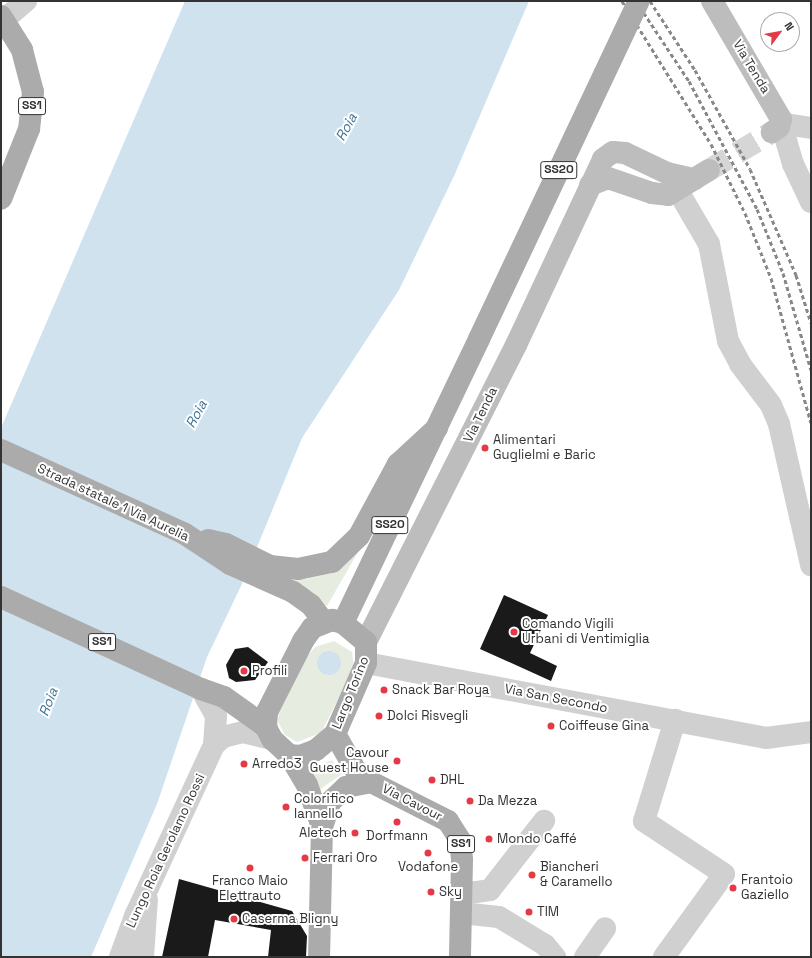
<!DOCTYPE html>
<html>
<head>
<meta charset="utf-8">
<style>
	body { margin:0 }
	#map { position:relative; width:812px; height:958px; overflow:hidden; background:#fff; font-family:"Space Grotesk",sans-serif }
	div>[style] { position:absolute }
	.green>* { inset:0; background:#e6ecdf }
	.water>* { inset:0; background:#cfe2ee }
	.round { border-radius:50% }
	.building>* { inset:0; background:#1a1a1a }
	.secondary-tunnel>* { height:22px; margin-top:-11px; transform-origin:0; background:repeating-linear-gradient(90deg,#d6d6d6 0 22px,transparent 0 33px) }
	.minor>* { height:22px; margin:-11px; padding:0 11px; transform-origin:11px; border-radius:11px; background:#d0d0d0 }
	.secondary>* { height:22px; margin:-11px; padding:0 11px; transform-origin:11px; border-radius:11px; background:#bdbdbd }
	.primary>* { height:22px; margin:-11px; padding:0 11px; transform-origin:11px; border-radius:11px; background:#ababab }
	.rail>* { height:3px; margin-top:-1.5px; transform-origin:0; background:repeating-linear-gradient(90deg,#888 0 4px,transparent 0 7px) }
	.primary-bridge>* { height:22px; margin:-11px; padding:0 11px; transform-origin:11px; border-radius:11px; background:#ababab }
	.dots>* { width:11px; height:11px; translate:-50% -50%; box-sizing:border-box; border:2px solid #fff; border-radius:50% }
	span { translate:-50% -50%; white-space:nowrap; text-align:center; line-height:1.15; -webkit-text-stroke:4px #fff; paint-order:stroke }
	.shield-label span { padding:1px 3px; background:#fff; border:1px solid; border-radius:3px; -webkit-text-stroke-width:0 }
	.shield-label { font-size:12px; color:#333; font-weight:700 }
	.street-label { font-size:13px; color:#333 }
	.poi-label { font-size:13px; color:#333 }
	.left { translate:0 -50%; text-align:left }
	.right { translate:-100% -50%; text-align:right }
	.water-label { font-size:14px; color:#3f7597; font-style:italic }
	.frame { position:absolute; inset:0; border:2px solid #333; pointer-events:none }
	.north { position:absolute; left:760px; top:12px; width:40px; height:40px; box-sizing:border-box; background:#fff; border:1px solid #adadad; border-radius:50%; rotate:58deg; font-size:11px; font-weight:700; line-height:16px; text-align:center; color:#333 }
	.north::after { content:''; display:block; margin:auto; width:14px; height:18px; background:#e63946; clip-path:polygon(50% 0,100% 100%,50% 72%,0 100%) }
</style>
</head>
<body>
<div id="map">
	<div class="green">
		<i style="clip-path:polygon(358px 552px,327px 606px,271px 576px,307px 579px,331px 573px)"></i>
		<i style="clip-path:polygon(334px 641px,352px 652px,354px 667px,321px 733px,297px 742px,285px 735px,278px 722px,279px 707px,301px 664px,315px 647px)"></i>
		<i style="clip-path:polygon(332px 760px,342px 774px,319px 790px,309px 770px)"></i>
	</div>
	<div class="water">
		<i style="clip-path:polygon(185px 1px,529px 1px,454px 176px,399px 290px,302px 438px,241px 586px,207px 657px,157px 804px,91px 957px,1px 957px,1px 428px)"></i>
		<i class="round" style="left:317px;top:651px;width:24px;height:24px"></i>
	</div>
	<div class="building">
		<i style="clip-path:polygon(504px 595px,548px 615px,530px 653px,557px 666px,551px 681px,480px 649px)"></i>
		<i style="clip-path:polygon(248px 647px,268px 662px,255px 680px,236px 682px,229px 678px,226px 665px,235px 649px)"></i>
		<i style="clip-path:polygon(179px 879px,292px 911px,307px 936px,306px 957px,268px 957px,271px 930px,215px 920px,208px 957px,162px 957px)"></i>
	</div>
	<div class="secondary-tunnel">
		<i style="left:709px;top:170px;width:74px;rotate:-31.1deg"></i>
	</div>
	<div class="minor">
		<i style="left:5px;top:19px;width:28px;rotate:-41deg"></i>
		<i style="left:811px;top:128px;width:30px;rotate:-171deg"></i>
		<i style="left:781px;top:123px;width:43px;rotate:73.7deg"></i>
		<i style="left:793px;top:164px;width:42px;rotate:64.7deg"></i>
		<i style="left:678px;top:191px;width:61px;rotate:59.7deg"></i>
		<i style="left:709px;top:244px;width:99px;rotate:78.9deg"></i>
		<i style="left:728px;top:341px;width:26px;rotate:62deg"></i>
		<i style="left:740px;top:364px;width:51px;rotate:52.9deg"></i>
		<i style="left:771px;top:405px;width:21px;rotate:67deg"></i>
		<i style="left:779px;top:424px;width:145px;rotate:77.2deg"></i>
		<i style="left:366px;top:663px;width:407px;rotate:10.6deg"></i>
		<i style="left:766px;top:738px;width:45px;rotate:-7.6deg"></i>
		<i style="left:214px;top:745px;width:12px;rotate:-42deg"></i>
		<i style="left:223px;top:737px;width:21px;rotate:-14deg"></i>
		<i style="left:243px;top:732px;width:30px;rotate:14deg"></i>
		<i style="left:462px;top:894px;width:28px;rotate:-8deg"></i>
		<i style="left:490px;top:890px;width:88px;rotate:-52deg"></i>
		<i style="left:461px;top:913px;width:38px;rotate:6deg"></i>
		<i style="left:499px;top:917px;width:54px;rotate:31.3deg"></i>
		<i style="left:545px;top:945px;width:16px;rotate:50deg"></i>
		<i style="left:120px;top:957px;width:44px;rotate:-69.9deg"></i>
		<i style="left:135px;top:916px;width:188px;rotate:-65.2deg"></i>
		<i style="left:214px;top:745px;width:29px;rotate:-86deg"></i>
		<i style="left:216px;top:716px;width:31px;rotate:-119deg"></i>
		<i style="left:143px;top:957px;width:58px;rotate:-86.1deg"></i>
		<i style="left:585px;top:957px;width:35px;rotate:-55deg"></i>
		<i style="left:664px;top:957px;width:102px;rotate:-54.1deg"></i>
		<i style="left:724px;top:874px;width:96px;rotate:-146.5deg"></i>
		<i style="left:644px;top:821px;width:106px;rotate:-72.9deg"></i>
	</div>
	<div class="secondary">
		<i style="left:712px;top:1px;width:137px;rotate:59.7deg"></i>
		<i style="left:781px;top:119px;width:8px;rotate:104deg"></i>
		<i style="left:779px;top:127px;width:9px;rotate:144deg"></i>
		<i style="left:590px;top:185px;width:19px;rotate:-21deg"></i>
		<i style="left:608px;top:178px;width:46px;rotate:18.8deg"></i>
		<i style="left:652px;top:193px;width:16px;rotate:7deg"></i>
		<i style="left:668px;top:195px;width:48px;rotate:-31.4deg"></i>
		<i style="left:366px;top:642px;width:333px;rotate:-63.2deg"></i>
		<i style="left:516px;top:345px;width:205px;rotate:-64.9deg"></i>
		<i style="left:603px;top:159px;width:12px;rotate:-35deg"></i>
		<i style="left:613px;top:152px;width:12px;rotate:5deg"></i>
		<i style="left:625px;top:153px;width:47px;rotate:25.5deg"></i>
		<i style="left:667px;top:173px;width:28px;rotate:13deg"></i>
	</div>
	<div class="primary">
		<i style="left:1px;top:16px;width:40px;rotate:58deg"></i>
		<i style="left:22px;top:50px;width:43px;rotate:75.3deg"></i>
		<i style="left:33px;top:92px;width:37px;rotate:96deg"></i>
		<i style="left:29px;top:129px;width:75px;rotate:111.8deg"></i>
		<i style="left:1px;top:450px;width:202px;rotate:24.5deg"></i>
		<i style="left:185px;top:534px;width:54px;rotate:33.7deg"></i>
		<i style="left:230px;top:564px;width:69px;rotate:24deg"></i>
		<i style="left:293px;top:592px;width:22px;rotate:36deg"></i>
		<i style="left:311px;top:605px;width:20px;rotate:53deg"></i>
		<i style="left:208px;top:540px;width:18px;rotate:13deg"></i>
		<i style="left:226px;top:544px;width:49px;rotate:26.6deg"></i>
		<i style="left:270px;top:566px;width:28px;rotate:6deg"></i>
		<i style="left:298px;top:569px;width:35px;rotate:-12deg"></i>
		<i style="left:332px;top:562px;width:37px;rotate:-44deg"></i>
		<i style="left:359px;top:536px;width:82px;rotate:-61.6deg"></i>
		<i style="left:398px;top:464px;width:53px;rotate:-42.7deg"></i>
		<i style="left:1px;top:597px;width:220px;rotate:24.7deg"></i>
		<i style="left:201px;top:689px;width:24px;rotate:19deg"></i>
		<i style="left:224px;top:697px;width:52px;rotate:35.5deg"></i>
		<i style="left:332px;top:620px;width:11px;rotate:15deg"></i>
		<i style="left:343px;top:623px;width:30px;rotate:40deg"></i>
		<i style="left:366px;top:642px;width:21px;rotate:90deg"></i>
		<i style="left:366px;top:663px;width:77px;rotate:113.6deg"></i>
		<i style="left:335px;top:734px;width:25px;rotate:140deg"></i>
		<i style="left:316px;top:750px;width:17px;rotate:159deg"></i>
		<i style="left:300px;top:756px;width:11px;rotate:-175deg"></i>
		<i style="left:289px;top:755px;width:23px;rotate:-137deg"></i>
		<i style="left:272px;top:739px;width:13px;rotate:-117deg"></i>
		<i style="left:266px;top:727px;width:15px;rotate:-86deg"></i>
		<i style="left:267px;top:712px;width:80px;rotate:-63.1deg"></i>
		<i style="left:303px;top:641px;width:16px;rotate:-55deg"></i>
		<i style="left:312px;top:628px;width:22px;rotate:-22deg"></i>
		<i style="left:343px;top:623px;width:315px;rotate:-64.4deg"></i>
		<i style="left:335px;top:734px;width:43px;rotate:60.4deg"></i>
		<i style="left:356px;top:771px;width:19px;rotate:36deg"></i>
		<i style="left:371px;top:782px;width:86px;rotate:26.9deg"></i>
		<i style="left:448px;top:821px;width:22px;rotate:58deg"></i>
		<i style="left:460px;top:840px;width:20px;rotate:84deg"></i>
		<i style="left:462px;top:860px;width:97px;rotate:91.2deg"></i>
		<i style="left:289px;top:755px;width:35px;rotate:59deg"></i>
		<i style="left:307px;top:785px;width:45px;rotate:70.3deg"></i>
		<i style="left:322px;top:827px;width:130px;rotate:91.3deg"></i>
		<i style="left:322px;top:827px;width:26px;rotate:-72deg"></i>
		<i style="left:330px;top:802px;width:22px;rotate:-43deg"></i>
		<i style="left:346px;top:787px;width:25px;rotate:-11deg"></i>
	</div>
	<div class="rail">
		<i style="left:622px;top:1px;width:168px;rotate:58.1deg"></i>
		<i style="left:711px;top:144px;width:77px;rotate:63.8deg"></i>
		<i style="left:745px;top:213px;width:70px;rotate:68.2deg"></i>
		<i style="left:771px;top:278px;width:150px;rotate:74.6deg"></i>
		<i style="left:636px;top:1px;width:96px;rotate:56.5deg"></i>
		<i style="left:689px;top:81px;width:145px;rotate:62deg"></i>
		<i style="left:757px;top:209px;width:69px;rotate:67.9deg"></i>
		<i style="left:783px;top:273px;width:101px;rotate:73.9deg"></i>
		<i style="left:650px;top:1px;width:82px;rotate:56.9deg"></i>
		<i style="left:695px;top:70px;width:113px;rotate:60.9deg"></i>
		<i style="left:750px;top:169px;width:116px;rotate:66.5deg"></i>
		<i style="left:796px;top:275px;width:50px;rotate:72.6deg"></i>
	</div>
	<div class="primary-bridge">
		<i style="left:479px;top:339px;width:374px;rotate:-64.7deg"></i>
	</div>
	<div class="dots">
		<i style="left:485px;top:448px;background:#e63946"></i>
		<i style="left:514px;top:632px;background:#e63946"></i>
		<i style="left:244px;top:671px;background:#e63946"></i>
		<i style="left:384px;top:690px;background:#e63946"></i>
		<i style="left:379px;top:716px;background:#e63946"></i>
		<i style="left:551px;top:726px;background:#e63946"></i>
		<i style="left:397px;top:761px;background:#e63946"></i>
		<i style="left:244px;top:764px;background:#e63946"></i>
		<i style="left:432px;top:780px;background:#e63946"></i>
		<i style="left:470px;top:801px;background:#e63946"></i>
		<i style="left:286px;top:807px;background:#e63946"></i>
		<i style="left:397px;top:822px;background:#e63946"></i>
		<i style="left:355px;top:833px;background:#e63946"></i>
		<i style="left:489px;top:839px;background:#e63946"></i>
		<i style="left:428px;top:853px;background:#e63946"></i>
		<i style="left:305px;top:858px;background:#e63946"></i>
		<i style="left:250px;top:868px;background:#e63946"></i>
		<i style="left:532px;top:875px;background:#e63946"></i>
		<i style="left:733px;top:888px;background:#e63946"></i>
		<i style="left:431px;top:892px;background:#e63946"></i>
		<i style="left:529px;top:912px;background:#e63946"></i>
		<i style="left:234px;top:919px;background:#e63946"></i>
	</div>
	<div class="shield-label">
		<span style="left:32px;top:106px">SS1</span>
		<span style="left:559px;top:170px">SS20</span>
		<span style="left:390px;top:525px">SS20</span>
		<span style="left:102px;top:642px">SS1</span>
		<span style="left:461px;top:844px">SS1</span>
	</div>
	<div class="street-label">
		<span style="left:751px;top:67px;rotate:59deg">Via Tenda</span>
		<span style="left:481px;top:415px;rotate:-64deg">Via Tenda</span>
		<span style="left:113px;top:503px;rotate:25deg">Strada statale 1 Via Aurelia</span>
		<span style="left:351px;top:693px;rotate:-68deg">Largo Torino</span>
		<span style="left:556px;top:699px;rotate:11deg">Via San Secondo</span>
		<span style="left:412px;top:803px;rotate:27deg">Via Cavour</span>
		<span style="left:166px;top:851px;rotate:-65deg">Lungo Roia Gerolamo Rossi</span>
	</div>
	<div class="poi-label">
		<span class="left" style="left:493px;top:448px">Alimentari<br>Guglielmi e Baric</span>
		<span class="left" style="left:522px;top:632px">Comando Vigili<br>Urbani di Ventimiglia</span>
		<span class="left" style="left:252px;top:671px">Profili</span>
		<span class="left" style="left:392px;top:690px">Snack Bar Roya</span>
		<span class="left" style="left:387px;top:716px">Dolci Risvegli</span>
		<span class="left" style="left:559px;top:726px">Coiffeuse Gina</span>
		<span class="right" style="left:389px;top:761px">Cavour<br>Guest House</span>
		<span class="left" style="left:252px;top:764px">Arredo3</span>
		<span class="left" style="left:440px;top:780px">DHL</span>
		<span class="left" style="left:294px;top:807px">Colorifico<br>Iannello</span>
		<span class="left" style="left:478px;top:801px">Da Mezza</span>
		<span class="right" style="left:347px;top:833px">Aletech</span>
		<span style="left:397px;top:836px">Dorfmann</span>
		<span class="left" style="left:497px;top:839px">Mondo Caffé</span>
		<span class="left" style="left:313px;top:858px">Ferrari Oro</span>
		<span style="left:428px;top:867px">Vodafone</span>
		<span class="left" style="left:540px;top:875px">Biancheri<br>&amp; Caramello</span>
		<span class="left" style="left:741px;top:888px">Frantoio<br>Gaziello</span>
		<span style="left:250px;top:889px">Franco Maio<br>Elettrauto</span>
		<span class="left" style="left:439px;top:892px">Sky</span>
		<span class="left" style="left:537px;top:912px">TIM</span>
		<span class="left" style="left:242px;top:919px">Caserma Bligny</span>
	</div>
	<div class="water-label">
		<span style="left:346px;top:127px;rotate:-62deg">Roia</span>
		<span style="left:196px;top:414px;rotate:-62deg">Roia</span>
		<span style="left:48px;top:702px;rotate:-69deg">Roia</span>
	</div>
	<div class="frame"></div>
	<div class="north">N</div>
</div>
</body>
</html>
